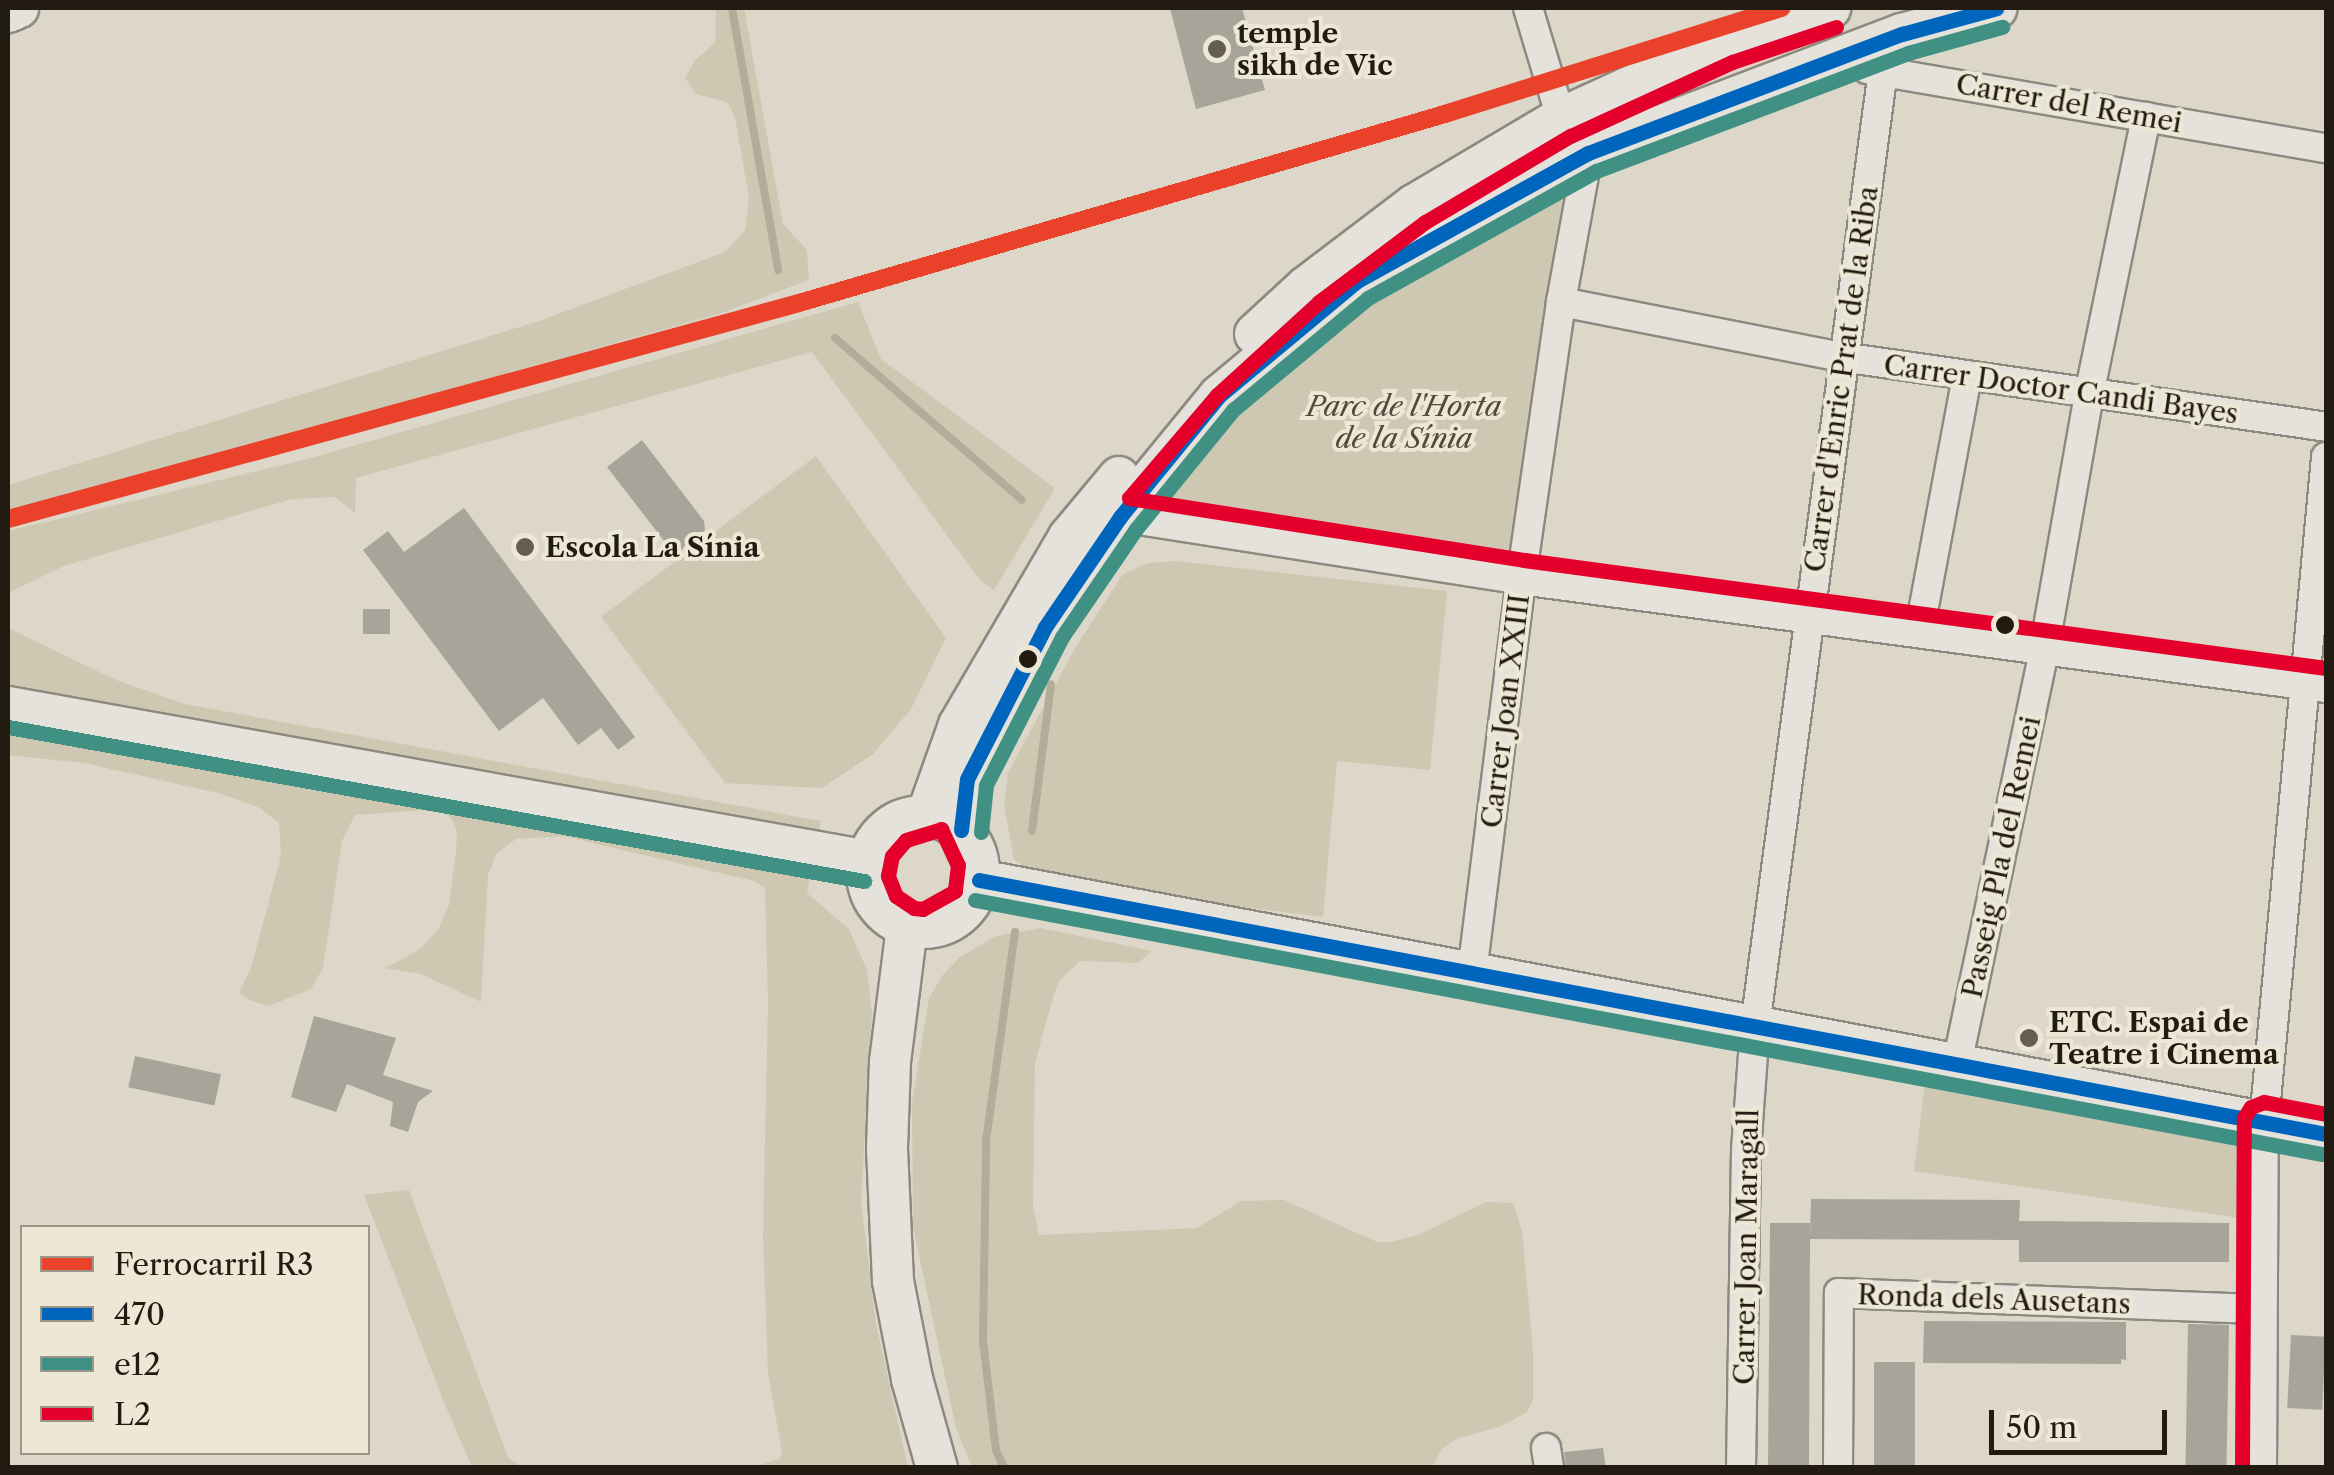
<!DOCTYPE html>
<html>
<head>
<meta charset="utf-8">
<style>
	body { margin:0 }
	#map { position:relative; width:2334px; height:1475px; overflow:hidden; background:#dcd7c8; font-family:"Libre Caslon Text",serif }
	div>[style] { position:absolute }
	.green>* { inset:0; background:#cec8b3 }
	.stream>* { height:8px; margin:-4px; padding:0 4px; transform-origin:4px; border-radius:4px; background:#b3ac99 }
	.building>* { inset:0; background:#a8a49a; transform-origin:0 0 }
	.roads { filter:drop-shadow(2px 0 #8d897f) drop-shadow(-2px 0 #8d897f) drop-shadow(0 2px #8d897f) drop-shadow(0 -2px #8d897f) }
	.street>* { height:28px; margin:-14px; padding:0 14px; transform-origin:14px; border-radius:14px; background:#e4e2da }
	.secondary>* { height:40px; margin:-20px; padding:0 20px; transform-origin:20px; border-radius:20px; background:#e4e2da }
	.secondary>.ring { margin:-20px; padding:0; box-sizing:content-box; background:none; border:40px solid #e4e2da; border-radius:50% }
	.bus-1>* { height:15px; margin:-7.5px; padding:0 7.5px; transform-origin:7.5px; border-radius:7.5px; background:#0065bd }
	.bus-2>* { height:15px; margin:-7.5px; padding:0 7.5px; transform-origin:7.5px; border-radius:7.5px; background:#409183 }
	.bus-3>* { height:15px; margin:-7.5px; padding:0 7.5px; transform-origin:7.5px; border-radius:7.5px; background:#e4002b }
	.rail-1>* { height:18px; margin:-9px; padding:0 9px; transform-origin:9px; border-radius:9px; background:#ea412b }
	.dots>* { width:28px; height:28px; translate:-50% -50%; box-sizing:border-box; border:5px solid #ede8d6; border-radius:50% }
	span { translate:-50% -50%; white-space:nowrap; text-align:center; line-height:1.15; -webkit-text-stroke:8px #ede8d6; paint-order:stroke }
	.poi-label { font-size:28px; color:#221b12; font-weight:700 }
	.left { translate:0 -50%; text-align:left }
	.street-label { font-size:28px; color:#221b12 }
	.park-label { font-size:28px; color:#524b3d; font-style:italic }
	.frame { position:absolute; inset:0; border:10px solid #221b12; pointer-events:none }
	.legend { position:absolute; left:20px; top:1225px; width:350px; height:230px; box-sizing:border-box; background:#ede8d6; border:2px solid #9c9688; margin:0; padding:12px 18px; list-style:none; font-size:30px; color:#221b12 }
	.legend li { display:flex; align-items:center; gap:20px; height:50px }
	.legend b { width:50px; border:2px solid #9c9688 }
	.scale { position:absolute; left:1989px; top:1410px; width:178px; height:45px; box-sizing:border-box; border:5px solid #221b12; border-top:0; padding-left:12px; font-size:30px; line-height:35px; white-space:nowrap; color:#221b12; -webkit-text-stroke:8px #ede8d6; paint-order:stroke }
</style>
</head>
<body>
<div id="map">
	<div class="green">
		<i style="clip-path:polygon(716px 8px,744px 8px,783px 224px,807px 250px,809px 280px,722px 313px,8px 513px,8px 485px,539px 321px,725px 252px,745px 230px,749px 198px,735px 117px,727px 102px,696px 94px,685px 78px,695px 60px,715px 43px)"></i>
		<i style="clip-path:polygon(1588px 153px,1521px 580px,1120px 517px,1357px 281px)"></i>
		<i style="clip-path:polygon(858px 302px,881px 359px,1055px 488px,994px 590px,980px 580px,812px 352px,356px 478px,355px 513px,335px 497px,292px 499px,64px 566px,8px 593px,8px 531px,307px 459px)"></i>
		<i style="clip-path:polygon(816px 456px,946px 638px,911px 709px,873px 754px,822px 788px,725px 783px,601px 617px)"></i>
		<i style="clip-path:polygon(1176px 561px,1447px 591px,1430px 770px,1337px 761px,1323px 917px,1045px 881px,1014px 860px,1004px 805px,1008px 773px,1075px 648px,1123px 574px,1148px 563px)"></i>
		<i style="clip-path:polygon(8px 628px,116px 680px,185px 704px,821px 821px,807px 893px,849px 929px,867px 970px,872px 1013px,861px 1201px,876px 1324px,908px 1467px,574px 1467px,760px 1465px,779px 1459px,782px 1453px,768px 1372px,763px 1234px,768px 1003px,765px 888px,754px 881px,563px 836px,516px 839px,497px 853px,488px 875px,481px 1002px,421px 974px,385px 968px,419px 950px,438px 930px,449px 905px,456px 851px,457px 831px,452px 819px,440px 809px,355px 815px,342px 841px,323px 968px,311px 989px,269px 1006px,252px 1001px,239px 993px,251px 968px,281px 856px,279px 823px,258px 807px,218px 793px,84px 763px,8px 755px)"></i>
		<i style="clip-path:polygon(1041px 928px,1152px 951px,1138px 963px,1080px 961px,1059px 981px,1054px 994px,1035px 1063px,1033px 1206px,1039px 1235px,1197px 1228px,1241px 1201px,1284px 1200px,1377px 1242px,1390px 1242px,1418px 1235px,1486px 1202px,1513px 1203px,1522px 1231px,1533px 1351px,1533px 1400px,1527px 1412px,1502px 1426px,1456px 1439px,1442px 1449px,1432px 1467px,972px 1467px,956px 1428px,913px 1227px,912px 1103px,929px 998px,942px 976px,960px 957px,996px 936px)"></i>
		<i style="clip-path:polygon(1928px 1059px,2264px 1122px,2261px 1221px,1914px 1171px)"></i>
		<i style="clip-path:polygon(409px 1190px,508px 1457px,521px 1467px,472px 1467px,443px 1400px,364px 1195px)"></i>
	</div>
	<div class="stream">
		<i style="left:732px;top:8px;width:266px;rotate:80deg"></i>
		<i style="left:835px;top:338px;width:247px;rotate:40.9deg"></i>
		<i style="left:1032px;top:831px;width:148px;rotate:-82.6deg"></i>
		<i style="left:1004px;top:1468px;width:20px;rotate:-114deg"></i>
		<i style="left:996px;top:1450px;width:110px;rotate:-96.8deg"></i>
		<i style="left:983px;top:1341px;width:200px;rotate:-89.1deg"></i>
		<i style="left:986px;top:1141px;width:211px;rotate:-82.1deg"></i>
	</div>
	<div class="building">
		<i style="clip-path:polygon(1170px 8px,1242px 8px,1265px 90px,1196px 109px)"></i>
		<i style="clip-path:polygon(642px 440px,704px 521px,705px 530px,675px 555px,607px 467px)"></i>
		<i style="clip-path:polygon(464px 508px,635px 737px,618px 750px,601px 728px,578px 745px,543px 698px,499px 731px,363px 550px,388px 531px,404px 552px)"></i>
		<i style="left:363px;top:609px;width:27px;height:25px"></i>
		<i style="clip-path:polygon(314px 1016px,396px 1038px,383px 1075px,433px 1091px,418px 1102px,408px 1132px,390px 1126px,393px 1102px,347px 1084px,336px 1112px,291px 1097px)"></i>
		<i style="left:135px;top:1056px;width:88px;height:32px;rotate:12deg"></i>
		<i style="clip-path:polygon(1811px 1199px,2020px 1200px,2019px 1221px,2229px 1223px,2229px 1262px,2019px 1262px,2019px 1240px,1810px 1239px,1809px 1468px,1768px 1468px,1770px 1223px,1810px 1223px,1810px 1236px)"></i>
		<i style="clip-path:polygon(1924px 1321px,2126px 1322px,2126px 1360px,2121px 1359px,2121px 1364px,1923px 1363px)"></i>
		<i style="left:2188px;top:1324px;width:41px;height:144px;rotate:1deg"></i>
		<i style="left:2291px;top:1335px;width:35px;height:73px;rotate:3deg"></i>
		<i style="left:1874px;top:1362px;width:41px;height:106px"></i>
		<i style="clip-path:polygon(1603px 1448px,1606px 1468px,1566px 1468px,1564px 1452px)"></i>
	</div>
	<div class="roads">
		<div class="street">
			<i style="left:1528px;top:8px;width:115px;rotate:73.3deg"></i>
			<i style="left:1867px;top:69px;width:466px;rotate:9.8deg"></i>
			<i style="left:1561px;top:302px;width:286px;rotate:11.1deg"></i>
			<i style="left:1842px;top:357px;width:489px;rotate:8.2deg"></i>
			<i style="left:1120px;top:517px;width:406px;rotate:8.9deg"></i>
			<i style="left:1521px;top:580px;width:812px;rotate:7.64deg"></i>
			<i style="left:1919px;top:633px;width:260px;rotate:-79.4deg"></i>
			<i style="left:1472px;top:973px;width:396px;rotate:-82.9deg"></i>
			<i style="left:1521px;top:580px;width:281px;rotate:-81.8deg"></i>
			<i style="left:1561px;top:302px;width:151px;rotate:-79.7deg"></i>
			<i style="left:1957px;top:1064px;width:423px;rotate:-78.1deg"></i>
			<i style="left:2044px;top:650px;width:259px;rotate:-80deg"></i>
			<i style="left:2089px;top:395px;width:284px;rotate:-78.4deg"></i>
			<i style="left:1546px;top:1448px;width:20px;rotate:81deg"></i>
			<i style="left:1741px;top:1468px;width:318px;rotate:-89.1deg"></i>
			<i style="left:1746px;top:1150px;width:124px;rotate:-85.8deg"></i>
			<i style="left:1755px;top:1026px;width:965px;rotate:-82.37deg"></i>
			<i style="left:1883px;top:70px;width:41px;rotate:-62.2deg"></i>
			<i style="left:1838px;top:1468px;width:175px;rotate:-89.7deg"></i>
			<i style="left:1839px;top:1293px;width:423px;rotate:2.2deg"></i>
			<i style="left:2262px;top:1468px;width:346px;rotate:-89.7deg"></i>
			<i style="left:2264px;top:1122px;width:668px;rotate:-84.67deg"></i>
		</div>
		<div class="secondary">
			<i style="left:8px;top:12px;width:11px;rotate:-22deg"></i>
			<i style="left:1255px;top:334px;width:69px;rotate:-42.7deg"></i>
			<i style="left:1306px;top:287px;width:136px;rotate:-37.2deg"></i>
			<i style="left:1414px;top:205px;width:171px;rotate:-30.6deg"></i>
			<i style="left:1561px;top:118px;width:180px;rotate:-24.6deg"></i>
			<i style="left:1725px;top:43px;width:111px;rotate:-18.4deg"></i>
			<i style="left:8px;top:707px;width:874px;rotate:10.15deg"></i>
			<i style="left:927px;top:815px;width:96px;rotate:-70.4deg"></i>
			<i style="left:959px;top:725px;width:218px;rotate:-59.7deg"></i>
			<i style="left:1069px;top:537px;width:78px;rotate:-50.2deg"></i>
			<i class="ring" style="left:867px;top:816px;width:72px;height:72px"></i>
			<i style="left:961px;top:830px;width:51px;rotate:-83.3deg"></i>
			<i style="left:967px;top:779px;width:171px;rotate:-62.8deg"></i>
			<i style="left:1045px;top:627px;width:133px;rotate:-55.7deg"></i>
			<i style="left:1120px;top:517px;width:156px;rotate:-50.7deg"></i>
			<i style="left:1219px;top:396px;width:180px;rotate:-39.8deg"></i>
			<i style="left:1357px;top:281px;width:264px;rotate:-29deg"></i>
			<i style="left:1588px;top:153px;width:336px;rotate:-20.8deg"></i>
			<i style="left:1902px;top:34px;width:98px;rotate:-15.3deg"></i>
			<i style="left:979px;top:880px;width:1371px;rotate:10.68deg"></i>
			<i style="left:907px;top:927px;width:136px;rotate:97.2deg"></i>
			<i style="left:890px;top:1062px;width:87px;rotate:92deg"></i>
			<i style="left:887px;top:1149px;width:132px;rotate:87.4deg"></i>
			<i style="left:893px;top:1281px;width:100px;rotate:79deg"></i>
			<i style="left:912px;top:1379px;width:92px;rotate:74.3deg"></i>
		</div>
	</div>
	<div class="bus-1">
		<i style="left:961px;top:830px;width:51px;rotate:-83.3deg"></i>
		<i style="left:967px;top:779px;width:171px;rotate:-62.8deg"></i>
		<i style="left:1045px;top:627px;width:133px;rotate:-55.7deg"></i>
		<i style="left:1120px;top:517px;width:156px;rotate:-50.7deg"></i>
		<i style="left:1219px;top:396px;width:180px;rotate:-39.8deg"></i>
		<i style="left:1357px;top:281px;width:264px;rotate:-29deg"></i>
		<i style="left:1588px;top:153px;width:336px;rotate:-20.8deg"></i>
		<i style="left:1902px;top:34px;width:98px;rotate:-15.3deg"></i>
		<i style="left:979px;top:880px;width:1371px;rotate:10.68deg"></i>
	</div>
	<div class="bus-2">
		<i style="left:8px;top:727px;width:870px;rotate:10.2deg"></i>
		<i style="left:981px;top:832px;width:47px;rotate:-83.9deg"></i>
		<i style="left:986px;top:785px;width:166px;rotate:-62.8deg"></i>
		<i style="left:1062px;top:637px;width:131px;rotate:-55.6deg"></i>
		<i style="left:1136px;top:529px;width:154px;rotate:-50.8deg"></i>
		<i style="left:1233px;top:410px;width:175px;rotate:-39.7deg"></i>
		<i style="left:1368px;top:298px;width:261px;rotate:-29.1deg"></i>
		<i style="left:1596px;top:171px;width:334px;rotate:-20.7deg"></i>
		<i style="left:1908px;top:53px;width:98px;rotate:-15.5deg"></i>
		<i style="left:975px;top:900px;width:1371px;rotate:10.68deg"></i>
	</div>
	<div class="bus-3">
		<i style="left:1836px;top:27px;width:110px;rotate:161.4deg"></i>
		<i style="left:1732px;top:62px;width:178px;rotate:155.4deg"></i>
		<i style="left:1570px;top:136px;width:169px;rotate:149.3deg"></i>
		<i style="left:1425px;top:222px;width:133px;rotate:143deg"></i>
		<i style="left:1319px;top:302px;width:138px;rotate:137.6deg"></i>
		<i style="left:1217px;top:395px;width:135px;rotate:130.5deg"></i>
		<i style="left:1129px;top:498px;width:400px;rotate:8.9deg"></i>
		<i style="left:1524px;top:560px;width:809px;rotate:7.67deg"></i>
		<i style="left:941px;top:829px;width:40px;rotate:65deg"></i>
		<i style="left:958px;top:865px;width:26px;rotate:97deg"></i>
		<i style="left:955px;top:891px;width:37px;rotate:151deg"></i>
		<i style="left:923px;top:909px;width:9px;rotate:-174deg"></i>
		<i style="left:914px;top:908px;width:22px;rotate:-146deg"></i>
		<i style="left:896px;top:896px;width:22px;rotate:-112deg"></i>
		<i style="left:888px;top:876px;width:20px;rotate:-79deg"></i>
		<i style="left:892px;top:856px;width:21px;rotate:-49deg"></i>
		<i style="left:906px;top:840px;width:37px;rotate:-17deg"></i>
		<i style="left:2242px;top:1468px;width:350px;rotate:-89.7deg"></i>
		<i style="left:2244px;top:1118px;width:13px;rotate:-58deg"></i>
		<i style="left:2251px;top:1107px;width:14px;rotate:-21deg"></i>
		<i style="left:2264px;top:1102px;width:63px;rotate:11deg"></i>
	</div>
	<div class="rail-1">
		<i style="left:8px;top:519px;width:820px;rotate:-15.27deg"></i>
		<i style="left:799px;top:303px;width:673px;rotate:-16.31deg"></i>
		<i style="left:1445px;top:114px;width:353px;rotate:-17.5deg"></i>
	</div>
	<div class="dots">
		<i style="left:1217px;top:49px;background:#635d52"></i>
		<i style="left:525px;top:547px;background:#635d52"></i>
		<i style="left:2005px;top:625px;background:#221b12"></i>
		<i style="left:1028px;top:659px;background:#221b12"></i>
		<i style="left:2029px;top:1038px;background:#635d52"></i>
	</div>
	<div class="poi-label">
		<span class="left" style="left:1237px;top:49px">temple<br>sikh de Vic</span>
		<span class="left" style="left:545px;top:547px">Escola La Sínia</span>
		<span class="left" style="left:2049px;top:1038px">ETC. Espai de<br>Teatre i Cinema</span>
	</div>
	<div class="street-label">
		<span style="left:2069px;top:103px;rotate:10deg">Carrer del Remei</span>
		<span style="left:1841px;top:379px;rotate:-82deg">Carrer d'Enric Prat de la Riba</span>
		<span style="left:2061px;top:389px;rotate:8deg">Carrer Doctor Candi Bayes</span>
		<span style="left:1505px;top:711px;rotate:-83deg">Carrer Joan XXIII</span>
		<span style="left:2001px;top:857px;rotate:-78deg">Passeig Pla del Remei</span>
		<span style="left:1746px;top:1247px;rotate:-89deg">Carrer Joan Maragall</span>
		<span style="left:1994px;top:1299px;rotate:2deg">Ronda dels Ausetans</span>
	</div>
	<div class="park-label">
		<span style="left:1404px;top:422px">Parc de l'Horta<br>de la Sínia</span>
	</div>
	<div class="frame"></div>
	<ul class="legend">
	<li><b style="height:12px;background:#ea412b"></b>Ferrocarril R3</li>
	<li><b style="height:12px;background:#0065bd"></b>470</li>
	<li><b style="height:12px;background:#409183"></b>e12</li>
	<li><b style="height:12px;background:#e4002b"></b>L2</li>
	</ul>
	<div class="scale">50 m</div>
</div>
</body>
</html>
